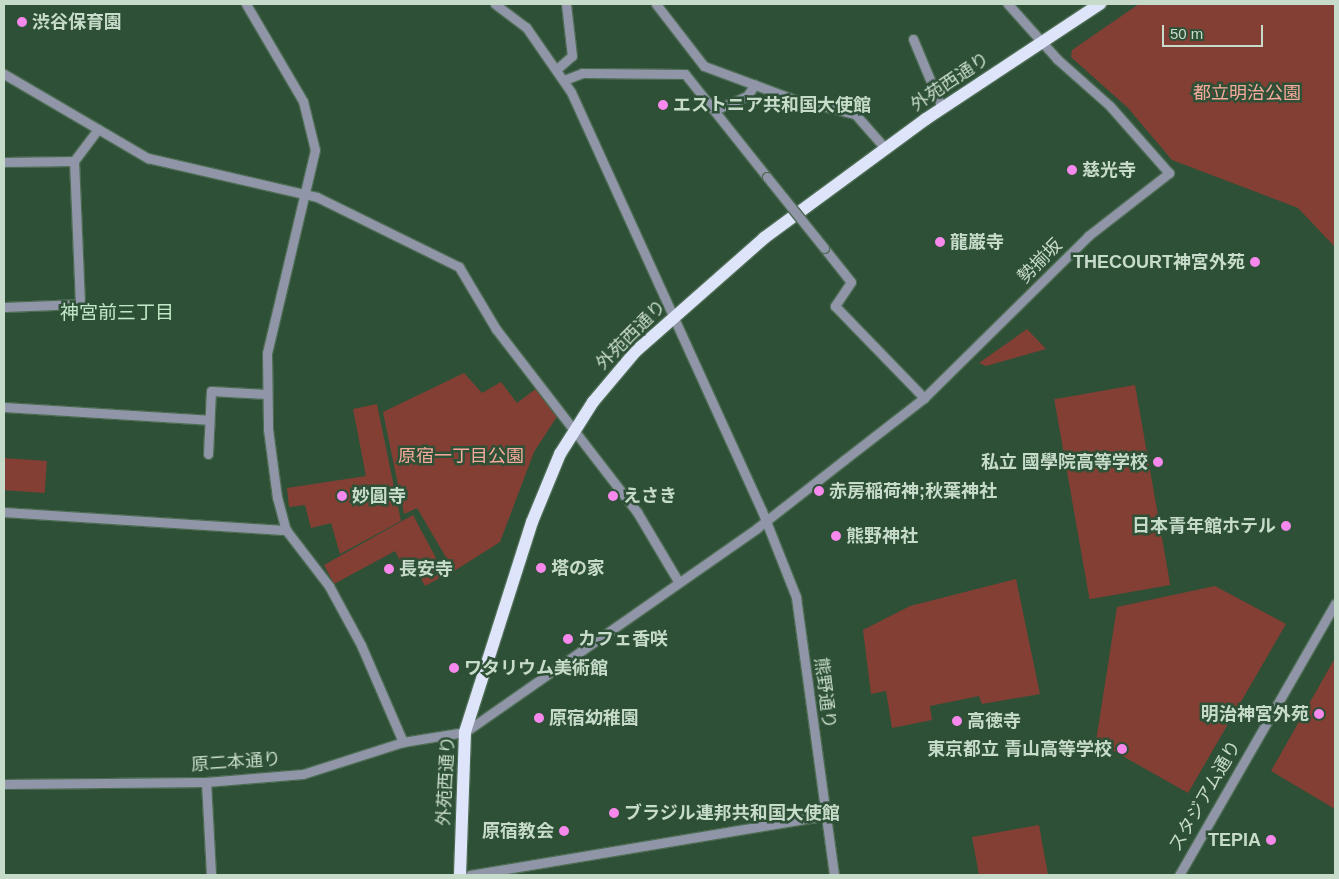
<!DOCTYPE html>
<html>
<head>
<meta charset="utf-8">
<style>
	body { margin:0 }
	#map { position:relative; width:1339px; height:879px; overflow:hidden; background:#2e5036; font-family:Helvetica,"Noto Sans JP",sans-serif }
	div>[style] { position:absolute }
	.green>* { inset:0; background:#833f34; transform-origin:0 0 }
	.roads { filter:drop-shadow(1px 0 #4d6c54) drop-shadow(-1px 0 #4d6c54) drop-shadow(0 1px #4d6c54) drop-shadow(0 -1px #4d6c54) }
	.minor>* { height:9px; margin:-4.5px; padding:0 4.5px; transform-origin:4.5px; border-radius:4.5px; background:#9096a8 }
	.major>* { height:12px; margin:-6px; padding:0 6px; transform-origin:6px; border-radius:6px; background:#dee5fa }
	.bridges { filter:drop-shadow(1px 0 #4d6c54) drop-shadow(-1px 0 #4d6c54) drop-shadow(0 1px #4d6c54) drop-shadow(0 -1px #4d6c54) }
	.minor-bridge>* { height:9px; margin:-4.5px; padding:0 4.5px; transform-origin:4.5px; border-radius:4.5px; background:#9096a8 }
	.dots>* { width:14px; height:14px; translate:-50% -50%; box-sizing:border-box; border:2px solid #2e5036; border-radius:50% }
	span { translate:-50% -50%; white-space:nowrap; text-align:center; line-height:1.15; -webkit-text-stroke:5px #2e5036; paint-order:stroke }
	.poi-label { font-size:18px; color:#c7dbcb; font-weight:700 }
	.left { translate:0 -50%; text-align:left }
	.right { translate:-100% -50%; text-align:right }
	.street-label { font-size:18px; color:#c7dbcb }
	.park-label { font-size:18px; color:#f6aa9b }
	.neighbourhood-label { font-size:19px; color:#c0e7c7 }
	.frame { position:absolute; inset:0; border:5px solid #c7dbcb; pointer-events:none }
	.scale { position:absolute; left:1162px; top:25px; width:101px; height:22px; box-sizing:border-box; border:2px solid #c7dbcb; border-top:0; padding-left:6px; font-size:15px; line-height:18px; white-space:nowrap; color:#c7dbcb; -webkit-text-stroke:4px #2e5036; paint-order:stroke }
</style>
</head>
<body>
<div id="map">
	<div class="green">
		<i style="clip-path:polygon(1139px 4px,1335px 4px,1335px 247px,1298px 208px,1172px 160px,1128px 108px,1071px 57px,1072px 50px)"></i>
		<i style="clip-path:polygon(1027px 329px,1046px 349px,986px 366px,979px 363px)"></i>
		<i style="clip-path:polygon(464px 373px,482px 393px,501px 382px,517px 403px,537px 388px,558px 415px,534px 452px,500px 542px,454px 571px,417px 508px,404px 514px,383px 412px)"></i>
		<i style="left:1135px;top:385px;width:203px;height:82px;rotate:80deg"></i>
		<i style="clip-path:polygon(377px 404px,401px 521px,340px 554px,331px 523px,311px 528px,305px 505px,289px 507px,287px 488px,366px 476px,353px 409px)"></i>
		<i style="left:4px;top:458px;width:43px;height:32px;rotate:4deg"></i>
		<i style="clip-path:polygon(413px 515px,445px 575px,425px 586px,415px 567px,406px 571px,395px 551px,334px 584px,324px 565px)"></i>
		<i style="clip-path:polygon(1016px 579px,1040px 694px,982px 704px,979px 696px,930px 706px,932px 720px,892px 728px,886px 691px,871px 694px,863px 630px,910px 606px)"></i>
		<i style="clip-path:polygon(1215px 586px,1286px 624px,1188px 793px,1096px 741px,1117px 607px)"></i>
		<i style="clip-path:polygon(1335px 658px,1335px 809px,1271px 771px)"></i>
		<i style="clip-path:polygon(1039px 825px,1048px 875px,979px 875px,972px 837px)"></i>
	</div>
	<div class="roads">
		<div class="minor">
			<i style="left:246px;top:4px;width:113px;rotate:59.6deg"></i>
			<i style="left:303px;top:101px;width:50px;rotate:76.2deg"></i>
			<i style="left:315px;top:150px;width:209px;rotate:103.3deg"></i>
			<i style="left:267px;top:353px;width:76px;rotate:89.2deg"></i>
			<i style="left:268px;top:429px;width:69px;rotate:82.5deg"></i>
			<i style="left:277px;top:497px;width:34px;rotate:75deg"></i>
			<i style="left:286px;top:530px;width:71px;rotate:52.5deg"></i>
			<i style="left:329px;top:586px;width:67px;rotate:61.5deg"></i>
			<i style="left:361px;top:645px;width:106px;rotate:66.6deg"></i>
			<i style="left:495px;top:4px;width:39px;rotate:37deg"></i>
			<i style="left:526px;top:27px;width:79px;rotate:55.3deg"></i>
			<i style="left:571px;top:92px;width:460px;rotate:65.5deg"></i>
			<i style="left:762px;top:511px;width:92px;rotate:68.4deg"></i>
			<i style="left:796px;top:597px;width:281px;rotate:82.2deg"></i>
			<i style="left:656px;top:4px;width:78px;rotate:52.3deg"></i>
			<i style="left:704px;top:66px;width:95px;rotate:20.3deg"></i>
			<i style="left:793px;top:99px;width:64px;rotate:13.6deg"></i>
			<i style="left:855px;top:114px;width:45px;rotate:48.6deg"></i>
			<i style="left:913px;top:39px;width:75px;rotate:67.2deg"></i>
			<i style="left:558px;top:68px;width:18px;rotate:-41deg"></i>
			<i style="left:572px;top:56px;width:52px;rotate:-96.6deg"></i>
			<i style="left:4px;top:74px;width:167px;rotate:30.3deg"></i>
			<i style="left:148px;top:158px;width:173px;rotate:13deg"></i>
			<i style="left:317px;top:197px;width:158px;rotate:26.2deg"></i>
			<i style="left:459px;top:267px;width:72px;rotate:59.2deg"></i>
			<i style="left:496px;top:329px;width:231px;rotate:52.4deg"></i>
			<i style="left:637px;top:512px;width:80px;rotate:59.3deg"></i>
			<i style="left:564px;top:80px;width:19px;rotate:-21deg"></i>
			<i style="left:582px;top:73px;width:103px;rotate:0.6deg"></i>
			<i style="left:685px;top:74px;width:132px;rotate:51.5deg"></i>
			<i style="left:715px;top:110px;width:35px;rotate:-24deg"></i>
			<i style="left:747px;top:96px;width:14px;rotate:-56deg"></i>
			<i style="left:4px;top:162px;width:70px;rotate:-0.8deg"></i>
			<i style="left:74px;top:161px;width:40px;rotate:-53deg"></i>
			<i style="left:824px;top:248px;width:43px;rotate:51.5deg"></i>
			<i style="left:851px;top:282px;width:29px;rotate:124deg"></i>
			<i style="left:835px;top:306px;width:128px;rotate:45.9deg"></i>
			<i style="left:4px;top:307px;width:76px;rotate:-2.3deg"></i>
			<i style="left:80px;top:304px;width:143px;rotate:-92.4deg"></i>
			<i style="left:4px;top:407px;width:204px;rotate:3.6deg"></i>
			<i style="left:208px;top:454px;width:63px;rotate:-87.3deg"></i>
			<i style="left:211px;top:391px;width:55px;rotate:3.1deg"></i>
			<i style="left:4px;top:512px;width:283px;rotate:3.7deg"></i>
			<i style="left:206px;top:782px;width:93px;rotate:86.9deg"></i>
			<i style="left:4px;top:784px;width:202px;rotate:-0.6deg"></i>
			<i style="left:206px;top:782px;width:97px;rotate:-4.7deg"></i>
			<i style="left:303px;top:774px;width:105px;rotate:-17.7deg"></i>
			<i style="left:403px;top:742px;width:63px;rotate:-9.2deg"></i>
			<i style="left:465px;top:732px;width:356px;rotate:-34.9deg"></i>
			<i style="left:757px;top:528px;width:110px;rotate:-38deg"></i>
			<i style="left:844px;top:460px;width:101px;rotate:-37.8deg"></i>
			<i style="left:924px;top:398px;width:231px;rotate:-44.6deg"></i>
			<i style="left:1088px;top:236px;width:103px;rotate:-37.9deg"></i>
			<i style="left:1169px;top:173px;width:89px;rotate:-131.4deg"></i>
			<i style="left:1110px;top:106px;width:71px;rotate:-138.4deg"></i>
			<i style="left:1057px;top:59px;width:74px;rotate:-131.7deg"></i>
			<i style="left:470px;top:875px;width:359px;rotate:-9.5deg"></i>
			<i style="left:1179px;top:875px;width:313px;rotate:-60.1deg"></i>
		</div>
		<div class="major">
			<i style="left:460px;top:875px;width:143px;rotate:-88deg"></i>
			<i style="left:465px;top:732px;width:220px;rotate:-72.3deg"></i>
			<i style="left:532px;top:522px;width:74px;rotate:-67.6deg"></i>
			<i style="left:560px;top:454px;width:62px;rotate:-57.6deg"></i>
			<i style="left:593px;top:402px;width:67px;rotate:-49.9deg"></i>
			<i style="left:636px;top:351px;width:171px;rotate:-41.4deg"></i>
			<i style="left:764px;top:238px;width:201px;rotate:-36.3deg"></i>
			<i style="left:926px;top:119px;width:209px;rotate:-33.5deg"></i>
		</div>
	</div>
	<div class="bridges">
		<div class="minor-bridge">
			<i style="left:767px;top:177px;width:91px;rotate:51.2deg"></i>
		</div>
	</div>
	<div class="dots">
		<i style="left:22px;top:22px;background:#f788ec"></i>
		<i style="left:663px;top:105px;background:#f788ec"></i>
		<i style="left:1072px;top:170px;background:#f788ec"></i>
		<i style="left:940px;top:242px;background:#f788ec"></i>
		<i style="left:1255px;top:262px;background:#f788ec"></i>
		<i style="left:1158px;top:462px;background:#f788ec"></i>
		<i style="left:819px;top:491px;background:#f788ec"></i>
		<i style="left:342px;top:496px;background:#f788ec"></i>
		<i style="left:613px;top:496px;background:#f788ec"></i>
		<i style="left:1286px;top:526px;background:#f788ec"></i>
		<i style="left:836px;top:536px;background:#f788ec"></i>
		<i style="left:541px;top:568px;background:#f788ec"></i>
		<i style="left:389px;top:569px;background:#f788ec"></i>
		<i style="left:568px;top:639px;background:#f788ec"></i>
		<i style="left:454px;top:668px;background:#f788ec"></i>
		<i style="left:1319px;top:714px;background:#f788ec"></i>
		<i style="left:539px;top:718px;background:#f788ec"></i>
		<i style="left:957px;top:721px;background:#f788ec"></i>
		<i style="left:1122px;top:749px;background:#f788ec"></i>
		<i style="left:614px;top:813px;background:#f788ec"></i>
		<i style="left:564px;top:831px;background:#f788ec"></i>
		<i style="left:1271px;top:840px;background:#f788ec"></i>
	</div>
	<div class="poi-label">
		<span class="left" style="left:32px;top:22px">渋谷保育園</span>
		<span class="left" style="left:673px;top:105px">エストニア共和国大使館</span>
		<span class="left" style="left:1082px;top:170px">慈光寺</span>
		<span class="left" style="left:950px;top:242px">龍巌寺</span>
		<span class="right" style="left:1245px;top:262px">THECOURT神宮外苑</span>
		<span class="right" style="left:1148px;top:462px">私立 國學院高等学校</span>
		<span class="left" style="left:829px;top:491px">赤房稲荷神;秋葉神社</span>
		<span class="left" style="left:352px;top:496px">妙圓寺</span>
		<span class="left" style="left:623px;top:496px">えさき</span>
		<span class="right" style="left:1276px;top:526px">日本青年館ホテル</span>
		<span class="left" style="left:846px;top:536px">熊野神社</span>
		<span class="left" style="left:551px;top:568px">塔の家</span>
		<span class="left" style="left:399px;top:569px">長安寺</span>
		<span class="left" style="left:578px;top:639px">カフェ香咲</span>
		<span class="left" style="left:464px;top:668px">ワタリウム美術館</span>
		<span class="right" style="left:1309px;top:714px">明治神宮外苑</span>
		<span class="left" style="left:549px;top:718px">原宿幼稚園</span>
		<span class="left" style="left:967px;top:721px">高徳寺</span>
		<span class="right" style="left:1112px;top:749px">東京都立 青山高等学校</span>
		<span class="left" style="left:624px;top:813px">ブラジル連邦共和国大使館</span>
		<span class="right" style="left:554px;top:831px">原宿教会</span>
		<span class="right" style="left:1261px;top:840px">TEPIA</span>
	</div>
	<div class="street-label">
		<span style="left:950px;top:82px;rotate:-34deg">外苑西通り</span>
		<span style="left:1040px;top:261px;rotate:-45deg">勢揃坂</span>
		<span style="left:631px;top:335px;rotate:-45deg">外苑西通り</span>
		<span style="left:825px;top:693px;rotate:83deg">熊野通り</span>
		<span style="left:236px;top:762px;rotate:-4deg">原二本通り</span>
		<span style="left:446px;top:781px;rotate:-87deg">外苑西通り</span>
		<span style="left:1205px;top:796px;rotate:-60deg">スタジアム通り</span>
	</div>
	<div class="park-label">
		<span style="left:1247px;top:93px">都立明治公園</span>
		<span style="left:461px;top:456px">原宿一丁目公園</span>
	</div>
	<div class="neighbourhood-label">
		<span style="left:117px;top:313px">神宮前三丁目</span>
	</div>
	<div class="frame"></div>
	<div class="scale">50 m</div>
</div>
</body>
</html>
